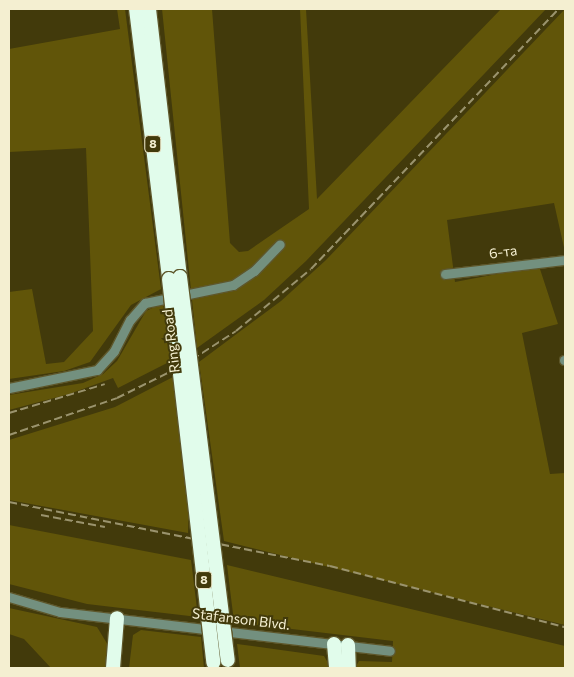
<!DOCTYPE html>
<html>
<head>
<meta charset="utf-8">
<style>
	body { margin:0 }
	#map { position:relative; width:574px; height:677px; overflow:hidden; background:#423a0b; font-family:Commissioner,sans-serif }
	div>[style] { position:absolute }
	.green>* { inset:0; background:#615509 }
	.roads { filter:drop-shadow(1px 0 #5e572b) drop-shadow(-1px 0 #5e572b) drop-shadow(0 1px #5e572b) drop-shadow(0 -1px #5e572b) }
	.minor>* { height:9px; margin:-4.5px; padding:0 4.5px; transform-origin:4.5px; border-radius:4.5px; background:#73907f }
	.highway>* { height:14px; margin:-7px; padding:0 7px; transform-origin:7px; border-radius:7px; background:#e1fceb }
	.rail>* { height:2px; margin-top:-1px; transform-origin:0; background:repeating-linear-gradient(90deg,#9a936d 0 8px,transparent 0 12px) }
	.bridges { filter:drop-shadow(1px 0 #5e572b) drop-shadow(-1px 0 #5e572b) drop-shadow(0 1px #5e572b) drop-shadow(0 -1px #5e572b) }
	.highway-bridge>* { height:14px; margin:-7px; padding:0 7px; transform-origin:7px; border-radius:7px; background:#e1fceb }
	span { translate:-50% -50%; white-space:nowrap; text-align:center; line-height:1.15; -webkit-text-stroke:4px #423a0b; paint-order:stroke }
	.shield-label span { padding:1px 4px; background:#423a0b; border:1px solid; border-radius:4px; -webkit-text-stroke-width:0 }
	.shield-label { font-size:12px; color:#f4efd1; font-weight:700 }
	.street-label { font-size:14px; color:#f4efd1 }
	.frame { position:absolute; inset:0; border:10px solid #f4efd1; pointer-events:none }
</style>
</head>
<body>
<div id="map">
	<div class="green">
		<i style="clip-path:polygon(117px 9px,125px 9px,161px 289px,131px 305px,90px 362px,64px 371px,9px 379px,9px 292px,32px 289px,46px 364px,64px 362px,93px 331px,86px 148px,9px 152px,9px 49px,120px 29px)"></i>
		<i style="clip-path:polygon(162px 9px,212px 9px,230px 243px,239px 252px,248px 251px,309px 209px,300px 9px,306px 9px,317px 199px,501px 9px,546px 9px,306px 261px,264px 300px,197px 348px)"></i>
		<i style="clip-path:polygon(565px 9px,565px 252px,554px 203px,447px 220px,455px 282px,539px 266px,558px 324px,522px 333px,550px 474px,565px 473px,565px 625px,224px 541px,199px 362px,281px 301px,326px 260px)"></i>
		<i style="clip-path:polygon(163px 303px,171px 361px,118px 388px,113px 378px,69px 394px,9px 410px,9px 395px,83px 383px,103px 374px,117px 361px,146px 311px)"></i>
		<i style="clip-path:polygon(173px 377px,189px 504px,188px 533px,9px 500px,9px 440px,115px 407px)"></i>
		<i style="clip-path:polygon(9px 525px,191px 560px,198px 617px,87px 604px,9px 584px)"></i>
		<i style="clip-path:polygon(227px 565px,565px 646px,565px 668px,355px 668px,359px 661px,392px 662px,393px 641px,234px 622px)"></i>
		<i style="clip-path:polygon(9px 608px,97px 627px,111px 650px,109px 668px,51px 668px,24px 639px,9px 634px)"></i>
		<i style="clip-path:polygon(141px 630px,201px 637px,204px 668px,129px 668px,133px 635px)"></i>
		<i style="clip-path:polygon(237px 644px,324px 656px,331px 668px,240px 668px)"></i>
	</div>
	<div class="roads">
		<div class="minor">
			<i style="left:445px;top:274px;width:121px;rotate:-6.7deg"></i>
			<i style="left:564px;top:360px;width:1px"></i>
			<i style="left:9px;top:388px;width:90px;rotate:-11.6deg"></i>
			<i style="left:97px;top:370px;width:25px;rotate:-48deg"></i>
			<i style="left:114px;top:351px;width:35px;rotate:-63deg"></i>
			<i style="left:130px;top:320px;width:23px;rotate:-49deg"></i>
			<i style="left:145px;top:303px;width:90px;rotate:-11.6deg"></i>
			<i style="left:233px;top:285px;width:25px;rotate:-34deg"></i>
			<i style="left:254px;top:271px;width:37px;rotate:-46deg"></i>
			<i style="left:9px;top:597px;width:53px;rotate:16.4deg"></i>
			<i style="left:60px;top:612px;width:332px;rotate:6.7deg"></i>
		</div>
		<div class="highway">
			<i style="left:136px;top:9px;width:272px;rotate:83deg"></i>
			<i style="left:149px;top:9px;width:270px;rotate:83.4deg"></i>
			<i style="left:334px;top:644px;width:24px;rotate:85deg"></i>
			<i style="left:348px;top:645px;width:23px;rotate:88deg"></i>
			<i style="left:113px;top:668px;width:50px;rotate:-85.4deg"></i>
		</div>
	</div>
	<div class="rail">
		<i style="left:9px;top:413px;width:100px;rotate:-16.8deg"></i>
		<i style="left:9px;top:435px;width:114px;rotate:-18.9deg"></i>
		<i style="left:117px;top:398px;width:72px;rotate:-26.2deg"></i>
		<i style="left:182px;top:366px;width:64px;rotate:-32.9deg"></i>
		<i style="left:236px;top:331px;width:97px;rotate:-39.6deg"></i>
		<i style="left:311px;top:269px;width:359px;rotate:-46.4deg"></i>
		<i style="left:9px;top:502px;width:327px;rotate:11.3deg"></i>
		<i style="left:330px;top:566px;width:243px;rotate:14.6deg"></i>
		<i style="left:41px;top:515px;width:65px;rotate:10.6deg"></i>
	</div>
	<div class="bridges">
		<div class="highway-bridge">
			<i style="left:180px;top:277px;width:386px;rotate:82.9deg"></i>
			<i style="left:169px;top:279px;width:386px;rotate:83.4deg"></i>
		</div>
	</div>
	<div class="shield-label">
		<span style="left:153px;top:144px">8</span>
		<span style="left:204px;top:580px">8</span>
	</div>
	<div class="street-label">
		<span style="left:503px;top:252px;rotate:-8deg">6-та</span>
		<span style="left:171px;top:341px;rotate:-97deg">Ring Road</span>
		<span style="left:241px;top:619px;rotate:7deg">Stafanson Blvd.</span>
	</div>
	<div class="frame"></div>
</div>
</body>
</html>
